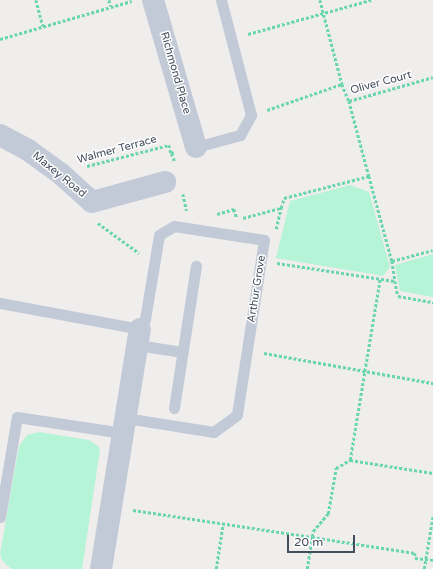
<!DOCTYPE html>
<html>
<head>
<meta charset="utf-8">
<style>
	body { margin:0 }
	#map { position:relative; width:433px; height:569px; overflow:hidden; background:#f0eded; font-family:"Varela Round",sans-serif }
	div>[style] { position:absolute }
	.green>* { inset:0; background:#b5f4d6 }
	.path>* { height:2.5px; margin-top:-1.25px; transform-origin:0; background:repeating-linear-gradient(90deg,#6ad6af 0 3px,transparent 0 5px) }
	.service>* { height:11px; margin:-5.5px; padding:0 5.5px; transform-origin:5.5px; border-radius:5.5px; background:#c2cad7 }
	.minor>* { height:22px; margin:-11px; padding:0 11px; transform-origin:11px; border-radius:11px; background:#c2cad7 }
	span { translate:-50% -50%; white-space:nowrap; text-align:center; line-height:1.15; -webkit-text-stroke:3px #fff; paint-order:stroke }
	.street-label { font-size:11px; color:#434d5d }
	.scale { position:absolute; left:287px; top:535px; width:68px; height:18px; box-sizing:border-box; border:2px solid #434d5d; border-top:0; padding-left:5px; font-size:12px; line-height:14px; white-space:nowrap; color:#434d5d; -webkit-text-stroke:3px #fff; paint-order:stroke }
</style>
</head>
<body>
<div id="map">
	<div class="green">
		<i style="clip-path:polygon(350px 185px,369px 192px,390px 267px,383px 276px,276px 258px,290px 201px)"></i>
		<i style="clip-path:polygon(433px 254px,433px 297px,400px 291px,395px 265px)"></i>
		<i style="clip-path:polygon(39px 432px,89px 440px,98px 446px,100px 450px,82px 569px,11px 569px,2px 560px,0 554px,19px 446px,27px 435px)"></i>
	</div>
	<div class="path">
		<i style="left:36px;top:0;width:27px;rotate:75deg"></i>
		<i style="left:109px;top:0;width:6px;rotate:72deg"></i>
		<i style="left:320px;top:0;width:87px;rotate:75.3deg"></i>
		<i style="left:248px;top:34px;width:128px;rotate:-15.5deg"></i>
		<i style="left:0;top:39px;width:137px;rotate:-16.1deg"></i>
		<i style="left:349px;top:101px;width:78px;rotate:75.1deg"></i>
		<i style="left:267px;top:110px;width:79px;rotate:-19.1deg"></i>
		<i style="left:342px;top:84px;width:18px;rotate:68deg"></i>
		<i style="left:349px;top:101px;width:87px;rotate:-15.9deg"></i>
		<i style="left:174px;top:161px;width:9px;rotate:-111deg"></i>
		<i style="left:171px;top:153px;width:3px;rotate:-18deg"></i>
		<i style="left:87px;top:166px;width:85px;rotate:-14.4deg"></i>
		<i style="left:169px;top:145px;width:8px;rotate:76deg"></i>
		<i style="left:183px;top:194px;width:17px;rotate:77deg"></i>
		<i style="left:217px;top:214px;width:18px;rotate:-16deg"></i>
		<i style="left:234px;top:209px;width:9px;rotate:72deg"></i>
		<i style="left:243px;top:218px;width:39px;rotate:-15deg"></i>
		<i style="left:281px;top:208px;width:10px;rotate:-73deg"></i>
		<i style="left:284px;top:198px;width:88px;rotate:-14.5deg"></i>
		<i style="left:369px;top:176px;width:88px;rotate:74.9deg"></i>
		<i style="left:392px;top:261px;width:42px;rotate:-15deg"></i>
		<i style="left:98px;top:223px;width:51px;rotate:36.2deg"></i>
		<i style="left:276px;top:229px;width:22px;rotate:-77deg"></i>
		<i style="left:392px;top:261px;width:20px;rotate:81deg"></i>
		<i style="left:277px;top:263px;width:119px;rotate:8.7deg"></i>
		<i style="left:395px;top:281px;width:15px;rotate:79deg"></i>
		<i style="left:398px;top:296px;width:36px;rotate:10deg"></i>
		<i style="left:264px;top:353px;width:172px;rotate:10.1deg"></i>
		<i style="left:350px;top:460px;width:183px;rotate:-80.6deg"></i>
		<i style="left:133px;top:510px;width:181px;rotate:8.6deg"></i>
		<i style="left:312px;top:537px;width:6px;rotate:-81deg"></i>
		<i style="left:313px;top:531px;width:23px;rotate:-49deg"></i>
		<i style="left:328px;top:514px;width:47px;rotate:-80.1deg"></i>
		<i style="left:336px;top:468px;width:16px;rotate:-30deg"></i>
		<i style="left:350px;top:460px;width:84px;rotate:8.9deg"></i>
		<i style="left:216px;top:569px;width:46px;rotate:-81.2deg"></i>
		<i style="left:307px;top:569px;width:32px;rotate:-81deg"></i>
		<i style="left:312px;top:537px;width:104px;rotate:8.8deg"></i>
		<i style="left:415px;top:553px;width:5px;rotate:90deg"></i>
		<i style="left:415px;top:558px;width:18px;rotate:6deg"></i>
		<i style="left:424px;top:569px;width:55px;rotate:-80.5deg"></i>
	</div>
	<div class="service">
		<i style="left:196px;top:147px;width:46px;rotate:-15.3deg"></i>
		<i style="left:240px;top:135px;width:23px;rotate:-61deg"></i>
		<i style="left:251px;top:115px;width:119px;rotate:-104.6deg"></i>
		<i style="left:0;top:303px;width:142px;rotate:10.5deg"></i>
		<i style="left:140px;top:329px;width:11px;rotate:-63deg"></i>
		<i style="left:145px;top:319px;width:85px;rotate:-80.5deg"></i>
		<i style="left:159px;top:235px;width:17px;rotate:-31deg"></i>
		<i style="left:174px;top:226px;width:91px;rotate:8.8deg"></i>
		<i style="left:264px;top:240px;width:177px;rotate:98.8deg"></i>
		<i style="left:237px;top:415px;width:29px;rotate:144deg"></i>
		<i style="left:214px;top:432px;width:89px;rotate:-171deg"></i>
		<i style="left:137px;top:345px;width:46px;rotate:8.8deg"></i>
		<i style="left:174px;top:408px;width:144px;rotate:-81.2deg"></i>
		<i style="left:0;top:517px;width:101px;rotate:-80.4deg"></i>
		<i style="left:17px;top:417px;width:107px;rotate:8.6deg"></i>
	</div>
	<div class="minor">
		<i style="left:153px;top:0;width:153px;rotate:73.7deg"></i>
		<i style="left:0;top:135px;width:32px;rotate:28deg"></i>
		<i style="left:28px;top:150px;width:39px;rotate:36deg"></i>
		<i style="left:60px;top:173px;width:43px;rotate:42.2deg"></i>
		<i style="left:92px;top:202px;width:76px;rotate:-15.3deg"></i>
		<i style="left:101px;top:569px;width:243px;rotate:-80.8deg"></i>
	</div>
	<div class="street-label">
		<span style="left:175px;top:73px;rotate:74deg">Richmond Place</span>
		<span style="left:381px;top:83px;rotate:-15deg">Oliver Court</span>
		<span style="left:117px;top:150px;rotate:-15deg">Walmer Terrace</span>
		<span style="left:59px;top:175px;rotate:39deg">Maxey Road</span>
		<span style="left:257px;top:289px;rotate:-81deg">Arthur Grove</span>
	</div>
	<div class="scale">20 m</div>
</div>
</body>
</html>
